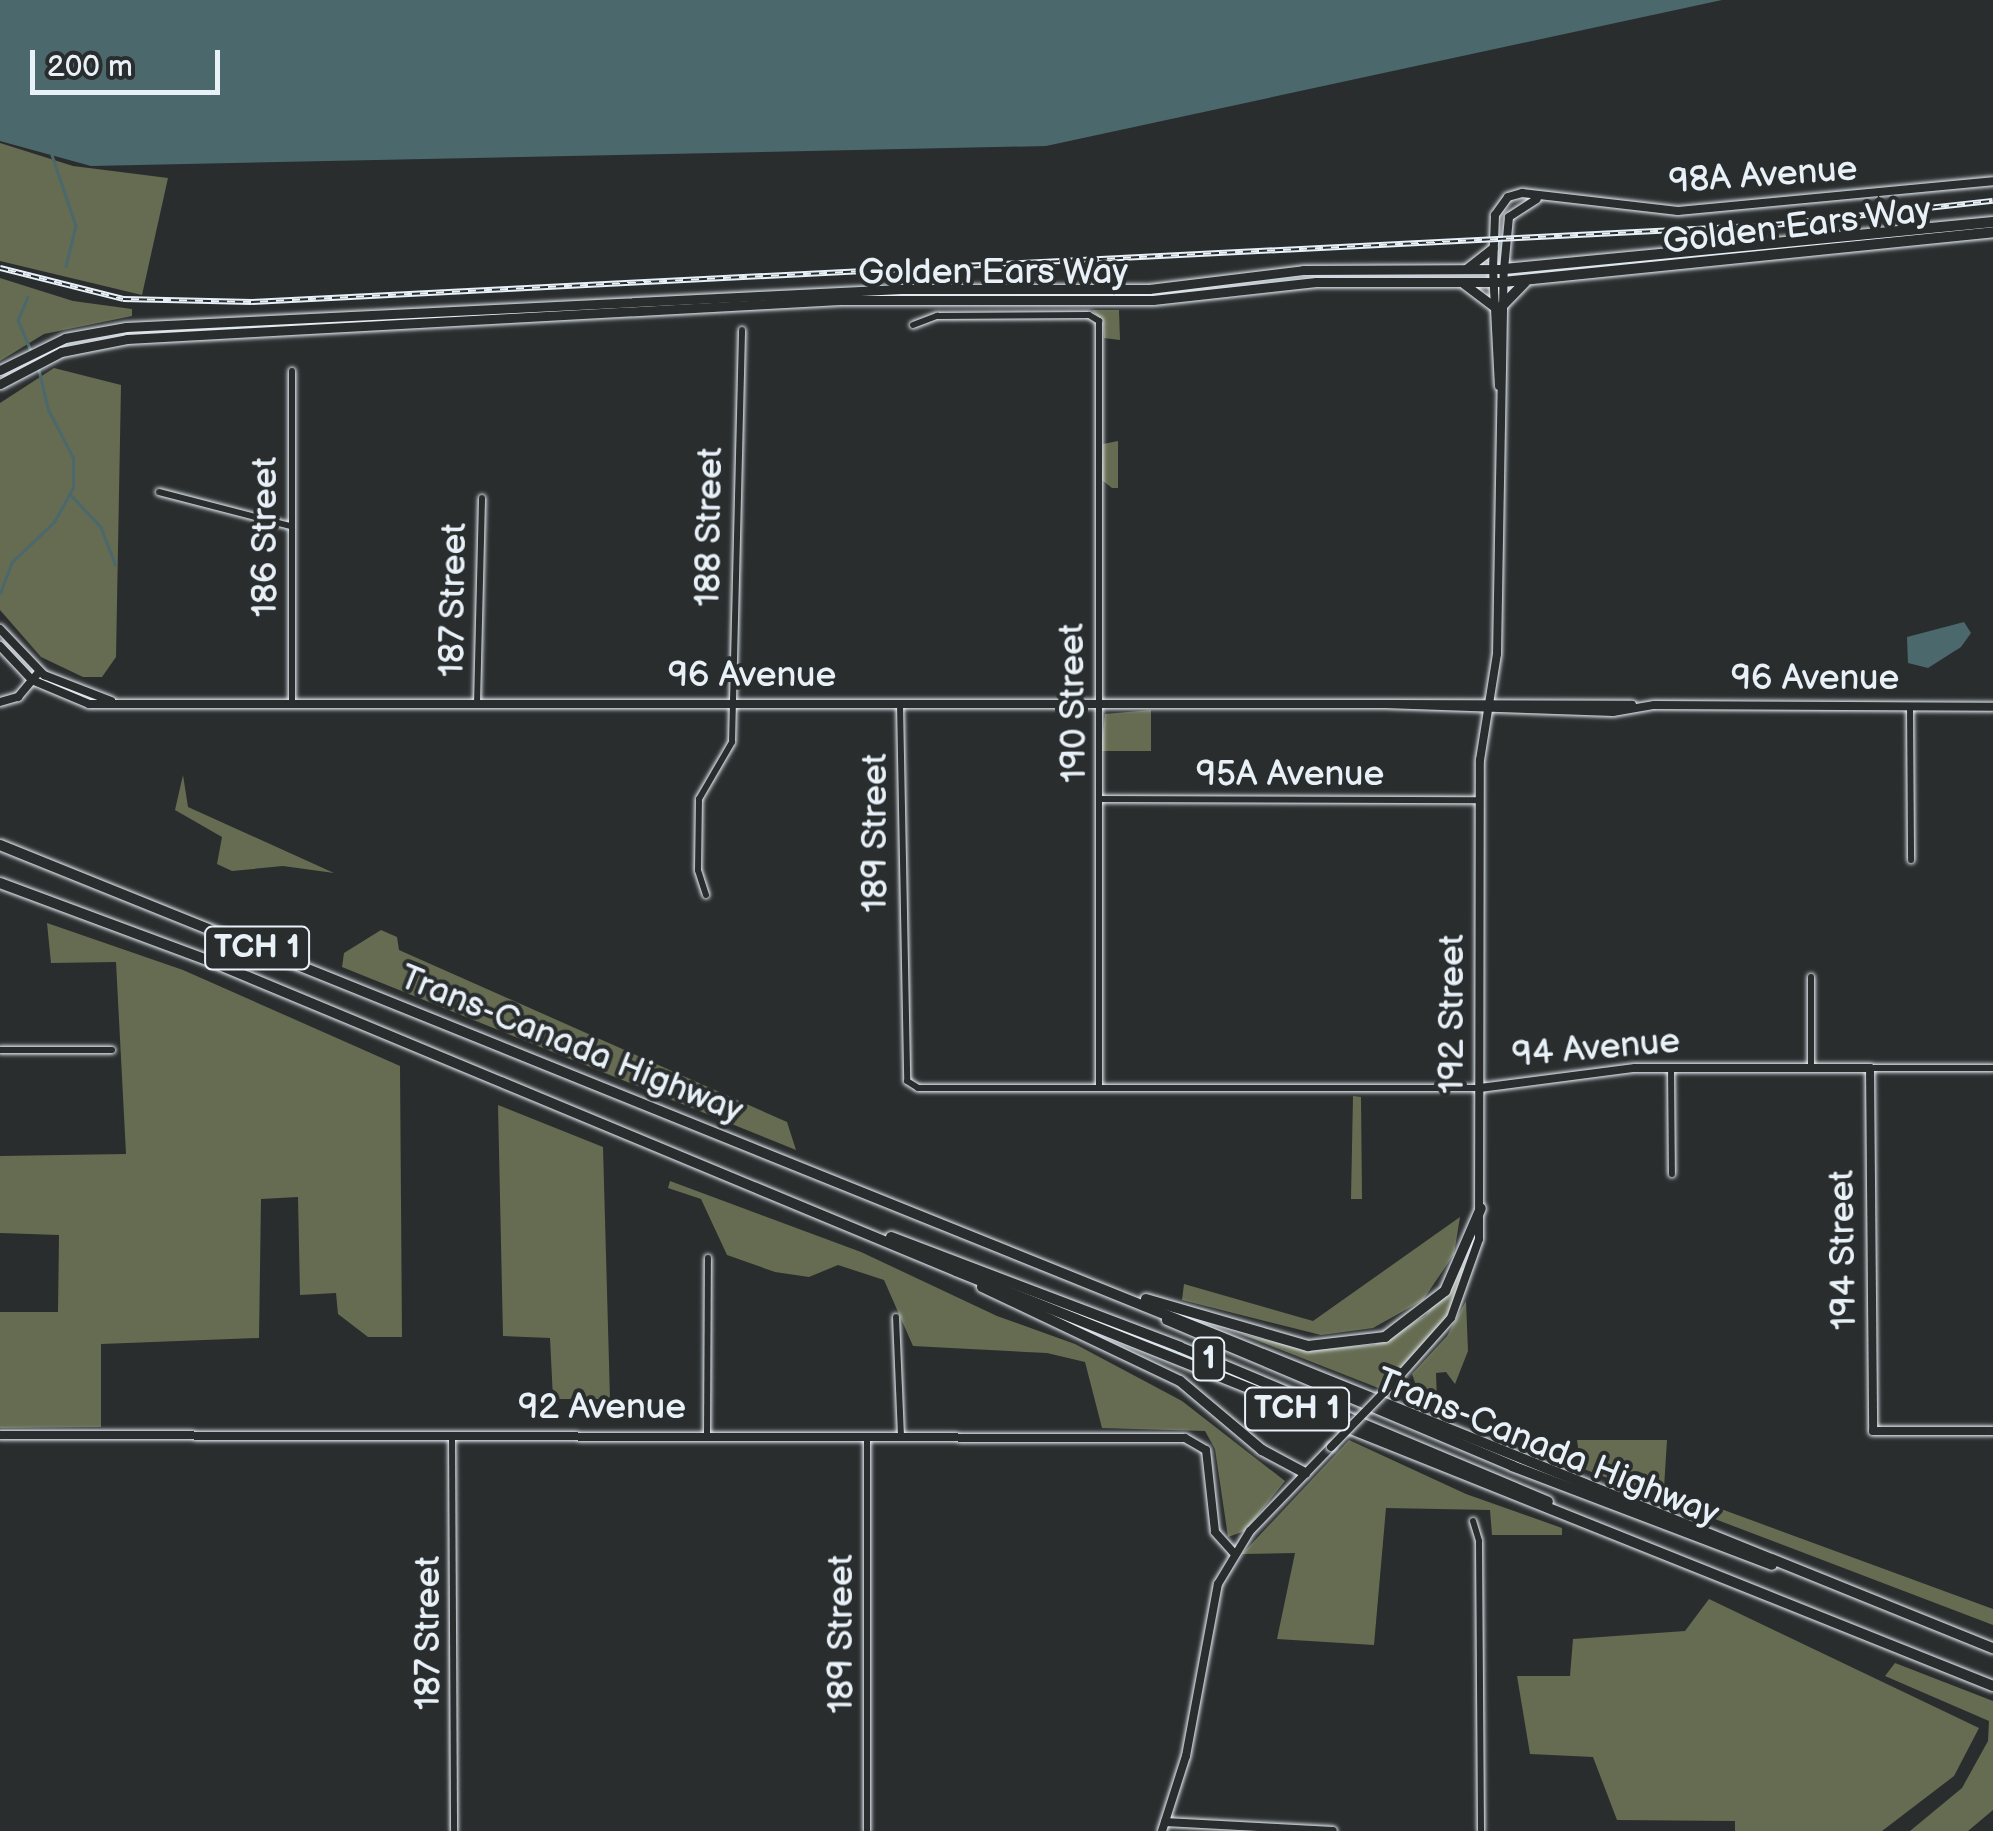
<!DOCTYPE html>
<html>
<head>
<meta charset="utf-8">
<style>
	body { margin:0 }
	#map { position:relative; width:1993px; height:1831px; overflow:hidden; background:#2a2d2e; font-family:"Balsamiq Sans",sans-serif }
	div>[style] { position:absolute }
	.green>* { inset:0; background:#666c52 }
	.water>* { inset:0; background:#4b696c }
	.stream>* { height:2.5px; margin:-1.25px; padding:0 1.25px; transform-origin:1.25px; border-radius:1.25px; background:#4b696c }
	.roads { filter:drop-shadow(0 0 2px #e8f1f8) drop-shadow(0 0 2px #e8f1f8) }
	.minor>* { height:6px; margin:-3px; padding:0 3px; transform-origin:3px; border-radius:3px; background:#2a2d2e }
	.tertiary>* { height:8px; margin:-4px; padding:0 4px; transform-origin:4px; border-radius:4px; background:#2a2d2e }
	.secondary>* { height:8px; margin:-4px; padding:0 4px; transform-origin:4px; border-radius:4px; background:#2a2d2e }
	.primary>* { height:9px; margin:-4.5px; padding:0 4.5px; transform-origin:4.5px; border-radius:4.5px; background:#2a2d2e }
	.motorway>* { height:10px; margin:-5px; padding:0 5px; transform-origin:5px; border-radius:5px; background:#2a2d2e }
	.rail>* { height:6px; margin-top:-3px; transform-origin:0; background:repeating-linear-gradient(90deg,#2a2d2e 0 8px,#e8f1f8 0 16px); box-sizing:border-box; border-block:2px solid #e8f1f8 }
	.bridges { filter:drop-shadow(0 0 2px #e8f1f8) drop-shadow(0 0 2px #e8f1f8) }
	.secondary-bridge>* { height:8px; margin:-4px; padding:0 4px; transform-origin:4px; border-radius:4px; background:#2a2d2e }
	span { translate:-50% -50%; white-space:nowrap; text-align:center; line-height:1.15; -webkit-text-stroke:8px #2a2d2e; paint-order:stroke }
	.shield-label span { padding:2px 8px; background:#2a2d2e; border:2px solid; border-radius:8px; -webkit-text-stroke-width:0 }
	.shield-label { font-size:32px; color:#e8f1f8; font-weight:700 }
	.street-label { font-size:35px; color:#e8f1f8 }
	.scale { position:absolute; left:30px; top:50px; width:190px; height:45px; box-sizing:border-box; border:5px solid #e8f1f8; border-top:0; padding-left:12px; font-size:30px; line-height:35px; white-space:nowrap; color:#e8f1f8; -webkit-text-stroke:8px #2a2d2e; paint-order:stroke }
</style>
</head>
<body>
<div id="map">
	<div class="green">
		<div style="clip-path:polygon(0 143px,73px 166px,168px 178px,142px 295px,0 261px)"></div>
		<div style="clip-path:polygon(1300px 274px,1144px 296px,868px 296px,1132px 293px)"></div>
		<div style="clip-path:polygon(0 278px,73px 301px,132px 309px,132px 316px,44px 334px,0 361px)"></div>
		<div style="clip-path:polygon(1092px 310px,1119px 310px,1120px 340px,1104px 338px,1103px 321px)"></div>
		<div style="clip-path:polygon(458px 316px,384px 322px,106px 335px,129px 331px)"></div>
		<div style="clip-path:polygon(54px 368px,121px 385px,116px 657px,102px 677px,83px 677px,41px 657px,0 610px,0 403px)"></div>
		<div style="clip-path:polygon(1118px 441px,1118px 488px,1112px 488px,1102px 480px,1103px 444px)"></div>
		<div style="clip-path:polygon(1151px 710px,1151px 751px,1101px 751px,1105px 714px)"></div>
		<div style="clip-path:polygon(183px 775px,188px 807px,334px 873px,283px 866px,232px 871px,217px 864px,222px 837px,175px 810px)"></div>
		<div style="clip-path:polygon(47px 923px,183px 970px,400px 1066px,402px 1337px,368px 1337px,338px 1314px,336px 1293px,300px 1295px,298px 1197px,261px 1199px,259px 1338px,101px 1344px,101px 1427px,0 1428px,0 1312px,58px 1312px,59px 1235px,0 1233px,0 1156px,126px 1154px,116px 962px,51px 963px)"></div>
		<div style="clip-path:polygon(381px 930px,397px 937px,399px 950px,787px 1122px,796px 1150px,342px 967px,344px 953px)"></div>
		<div style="clip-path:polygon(1353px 1096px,1361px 1097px,1362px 1199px,1351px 1199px)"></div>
		<div style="clip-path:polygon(498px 1105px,603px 1147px,610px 1399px,553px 1399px,550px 1338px,503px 1336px)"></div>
		<div style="clip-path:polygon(670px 1181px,861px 1252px,997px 1316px,1075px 1344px,1182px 1401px,1285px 1481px,1245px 1531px,1228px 1537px,1215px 1449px,1205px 1431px,1102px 1428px,1085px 1362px,1047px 1353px,913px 1346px,884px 1280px,838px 1265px,809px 1277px,775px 1272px,727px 1255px,701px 1199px,668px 1188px)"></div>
		<div style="clip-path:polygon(1460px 1217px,1454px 1254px,1423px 1300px,1373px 1328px,1321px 1335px,1182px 1300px,1184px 1284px,1313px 1321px)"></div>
		<div style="clip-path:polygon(1462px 1267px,1467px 1268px,1444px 1322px,1381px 1389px,1241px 1334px,1308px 1350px,1374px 1345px,1425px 1316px)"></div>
		<div style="clip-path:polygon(1466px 1301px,1468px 1351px,1455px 1384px,1446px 1372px,1436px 1373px,1437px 1403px,1418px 1391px,1412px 1374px,1447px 1336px)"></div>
		<div style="clip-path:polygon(1349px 1440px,1466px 1494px,1562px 1528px,1562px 1535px,1492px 1535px,1490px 1510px,1386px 1508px,1374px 1645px,1277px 1639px,1295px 1553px,1242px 1554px)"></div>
		<div style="clip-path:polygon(1577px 1440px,1667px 1440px,1664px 1488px,1993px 1609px,1993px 1625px,1581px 1468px)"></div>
		<div style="clip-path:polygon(1709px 1599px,1979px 1728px,1954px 1776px,1882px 1831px,1735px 1831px,1735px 1821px,1617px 1820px,1593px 1757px,1530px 1754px,1517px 1676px,1570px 1676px,1573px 1639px,1685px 1631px)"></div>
		<div style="clip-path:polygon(1895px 1663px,1993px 1701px,1993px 1810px,1968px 1831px,1910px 1831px,1962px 1788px,1988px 1741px,1989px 1721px,1885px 1676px)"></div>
	</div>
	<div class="water">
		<div style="clip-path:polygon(0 0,1722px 0,1046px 146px,91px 166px,0 141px)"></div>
		<div style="clip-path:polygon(1964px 622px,1971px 633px,1961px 647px,1928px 668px,1908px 663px,1907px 637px)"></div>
	</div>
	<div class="stream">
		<div style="left:52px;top:155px;width:75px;rotate:71.3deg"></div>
		<div style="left:76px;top:226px;width:41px;rotate:104deg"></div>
		<div style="left:28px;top:297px;width:25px;rotate:113deg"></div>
		<div style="left:18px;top:320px;width:34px;rotate:67deg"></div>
		<div style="left:71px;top:495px;width:44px;rotate:46.8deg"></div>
		<div style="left:101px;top:527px;width:40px;rotate:69deg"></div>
		<div style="left:0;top:593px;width:33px;rotate:-69deg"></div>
		<div style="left:12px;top:562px;width:58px;rotate:-43.6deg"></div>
		<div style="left:54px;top:522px;width:39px;rotate:-61deg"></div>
		<div style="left:73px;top:488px;width:30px;rotate:-90deg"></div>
		<div style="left:73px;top:458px;width:54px;rotate:-117.5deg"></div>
		<div style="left:48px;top:410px;width:43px;rotate:-103.4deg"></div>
	</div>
	<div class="roads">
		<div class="minor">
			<div style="left:913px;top:325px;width:26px;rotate:-21deg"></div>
			<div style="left:937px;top:316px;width:152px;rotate:-0.4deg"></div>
			<div style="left:1089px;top:315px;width:12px;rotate:31deg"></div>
			<div style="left:1099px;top:321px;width:766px;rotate:90deg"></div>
			<div style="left:159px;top:492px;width:135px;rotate:14.5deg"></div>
			<div style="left:292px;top:703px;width:332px;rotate:-90deg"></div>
			<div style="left:477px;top:704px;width:206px;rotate:-88.6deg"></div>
			<div style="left:900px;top:704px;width:377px;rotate:88.9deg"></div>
			<div style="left:907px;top:1081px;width:13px;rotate:32deg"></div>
			<div style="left:918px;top:1088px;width:562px"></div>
			<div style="left:1910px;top:707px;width:153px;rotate:89.6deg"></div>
			<div style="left:1100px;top:799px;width:380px;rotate:0.2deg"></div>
			<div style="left:706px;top:895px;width:26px;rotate:-108deg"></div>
			<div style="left:698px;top:870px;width:71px;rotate:-89.2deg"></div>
			<div style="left:699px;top:799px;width:66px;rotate:-59.9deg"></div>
			<div style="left:732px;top:742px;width:412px;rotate:-88.6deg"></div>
			<div style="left:1811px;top:977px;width:91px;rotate:90deg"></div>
			<div style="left:0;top:1050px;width:112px"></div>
			<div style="left:1671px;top:1068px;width:106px;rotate:89.5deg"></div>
			<div style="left:1870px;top:1068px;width:123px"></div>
			<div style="left:896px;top:1317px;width:120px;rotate:87.6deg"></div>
			<div style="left:452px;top:1435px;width:396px;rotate:89.7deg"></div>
			<div style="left:707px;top:1436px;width:178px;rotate:-89.7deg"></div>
			<div style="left:1473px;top:1521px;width:21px;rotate:73deg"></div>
			<div style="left:1479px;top:1541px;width:290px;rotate:89.6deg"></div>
			<div style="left:867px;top:1831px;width:394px;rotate:-90deg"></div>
		</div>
		<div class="tertiary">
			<div style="left:1493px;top:269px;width:54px;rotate:-87.9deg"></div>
			<div style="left:1495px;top:215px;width:22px;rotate:-54deg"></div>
			<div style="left:1508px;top:197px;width:15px;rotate:-16deg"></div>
			<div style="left:1522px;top:193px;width:157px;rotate:6.6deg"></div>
			<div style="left:1678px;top:211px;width:316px;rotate:-5.4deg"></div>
			<div style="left:1504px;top:269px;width:52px;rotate:-84.5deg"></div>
			<div style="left:1509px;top:217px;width:33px;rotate:-33deg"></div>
			<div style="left:0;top:702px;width:19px;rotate:-16deg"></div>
			<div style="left:18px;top:697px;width:33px;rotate:-50deg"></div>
			<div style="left:1480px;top:1088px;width:156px;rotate:-7.4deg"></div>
			<div style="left:1635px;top:1068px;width:235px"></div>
			<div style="left:1870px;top:1068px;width:363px;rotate:89.5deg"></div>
			<div style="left:1873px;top:1431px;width:120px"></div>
			<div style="left:0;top:1435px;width:1185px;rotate:0.15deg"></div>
			<div style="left:1185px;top:1438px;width:24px;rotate:30deg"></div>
			<div style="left:1206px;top:1450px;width:82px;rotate:83.7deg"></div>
			<div style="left:1215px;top:1532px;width:28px;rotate:48deg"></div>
		</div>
		<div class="secondary">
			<div style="left:1493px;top:269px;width:117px;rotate:87.1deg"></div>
			<div style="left:0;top:629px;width:64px;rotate:46.3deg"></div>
			<div style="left:44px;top:675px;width:72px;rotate:21.2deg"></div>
			<div style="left:0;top:646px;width:47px;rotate:46.7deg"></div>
			<div style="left:32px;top:680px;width:62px;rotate:22.8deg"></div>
			<div style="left:89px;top:704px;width:1296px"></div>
			<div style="left:1385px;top:704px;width:228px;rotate:2deg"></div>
			<div style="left:1613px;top:712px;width:42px;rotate:-9.7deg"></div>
			<div style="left:1654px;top:705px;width:339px;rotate:0.3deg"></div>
			<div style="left:1387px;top:704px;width:245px;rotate:0.2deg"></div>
			<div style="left:1395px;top:1381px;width:84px;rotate:-48.4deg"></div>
			<div style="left:1451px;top:1318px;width:84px;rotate:-70.5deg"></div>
			<div style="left:1479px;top:1239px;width:479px;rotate:-89.9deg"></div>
			<div style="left:1480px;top:760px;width:107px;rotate:-80.9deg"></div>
			<div style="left:1497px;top:654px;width:385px;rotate:-89deg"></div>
			<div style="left:1165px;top:1822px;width:168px;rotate:3.1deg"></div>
			<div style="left:1162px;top:1831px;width:79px;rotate:-72.3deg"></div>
			<div style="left:1186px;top:1756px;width:175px;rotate:-79.5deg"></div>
			<div style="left:1218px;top:1584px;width:62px;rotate:-58.9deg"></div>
			<div style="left:1250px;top:1531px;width:117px;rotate:-46deg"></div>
		</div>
		<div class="primary">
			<div style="left:1466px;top:269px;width:34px;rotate:-38deg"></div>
			<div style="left:1464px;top:284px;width:36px;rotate:37deg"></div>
			<div style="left:0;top:370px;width:72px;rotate:-26.2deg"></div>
			<div style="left:65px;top:338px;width:62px;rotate:-10.2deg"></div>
			<div style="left:126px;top:327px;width:776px;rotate:-2.81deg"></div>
			<div style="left:901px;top:289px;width:248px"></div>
			<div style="left:1149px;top:289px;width:155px;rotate:-7deg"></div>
			<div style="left:1303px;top:270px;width:201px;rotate:-0.3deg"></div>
			<div style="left:0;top:384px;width:69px;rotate:-27.7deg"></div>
			<div style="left:61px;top:352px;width:67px;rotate:-11.1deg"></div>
			<div style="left:127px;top:339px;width:714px;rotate:-3.13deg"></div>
			<div style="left:840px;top:300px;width:313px"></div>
			<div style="left:1153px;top:300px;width:164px;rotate:-6.3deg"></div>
			<div style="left:1316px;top:282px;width:187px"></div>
		</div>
		<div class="motorway">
			<div style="left:1504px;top:269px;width:491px;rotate:-5.5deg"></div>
			<div style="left:1503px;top:282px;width:493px;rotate:-5.8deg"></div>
			<div style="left:1502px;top:306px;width:33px;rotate:-46deg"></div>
			<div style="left:0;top:845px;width:2149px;rotate:21.95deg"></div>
			<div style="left:0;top:883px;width:226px;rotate:20.4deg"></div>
			<div style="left:212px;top:962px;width:806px;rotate:22.55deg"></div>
			<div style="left:956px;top:1271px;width:1117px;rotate:21.81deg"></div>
			<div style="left:891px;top:1237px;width:309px;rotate:20.8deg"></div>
			<div style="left:1180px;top:1347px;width:399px;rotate:22.8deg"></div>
			<div style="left:982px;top:1287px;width:219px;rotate:25.4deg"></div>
			<div style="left:1180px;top:1381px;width:107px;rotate:40.1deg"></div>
			<div style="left:1262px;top:1450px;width:49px;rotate:28.1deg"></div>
			<div style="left:1146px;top:1299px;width:169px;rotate:16.2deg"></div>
			<div style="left:1308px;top:1346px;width:78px;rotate:-6.7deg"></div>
			<div style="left:1385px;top:1337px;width:76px;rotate:-37.5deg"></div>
			<div style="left:1445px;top:1291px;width:90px;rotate:-66.6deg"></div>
			<div style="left:1167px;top:1320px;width:375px;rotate:22.9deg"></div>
			<div style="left:1512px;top:1466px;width:278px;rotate:20.8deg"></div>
		</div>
	</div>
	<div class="rail">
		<div style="left:0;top:268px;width:127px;rotate:14.1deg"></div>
		<div style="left:123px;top:299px;width:129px;rotate:1.3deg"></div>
		<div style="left:252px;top:302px;width:1524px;rotate:-2.9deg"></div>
		<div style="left:1774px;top:225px;width:220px;rotate:-6.3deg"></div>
	</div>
	<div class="bridges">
		<div class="secondary-bridge">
			<div style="left:1331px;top:1447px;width:92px;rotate:-45.9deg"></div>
		</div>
	</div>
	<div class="shield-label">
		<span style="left:257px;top:948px">TCH 1</span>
		<span style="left:1209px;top:1359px">1</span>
		<span style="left:1297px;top:1409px">TCH 1</span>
	</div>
	<div class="street-label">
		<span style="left:1763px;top:176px;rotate:-4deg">98A Avenue</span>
		<span style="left:1797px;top:227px;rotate:-7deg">Golden Ears Way</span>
		<span style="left:993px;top:273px">Golden Ears Way</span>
		<span style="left:710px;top:527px;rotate:-89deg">188 Street</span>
		<span style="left:266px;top:537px;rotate:-90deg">186 Street</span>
		<span style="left:454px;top:600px;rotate:-89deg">187 Street</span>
		<span style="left:752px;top:676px">96 Avenue</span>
		<span style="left:1815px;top:679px">96 Avenue</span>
		<span style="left:1074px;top:703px;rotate:-91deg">190 Street</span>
		<span style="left:1290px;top:775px">95A Avenue</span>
		<span style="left:876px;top:833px;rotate:-90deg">189 Street</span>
		<span style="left:1453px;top:1014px;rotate:-90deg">192 Street</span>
		<span style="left:571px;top:1045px;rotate:22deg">Trans-Canada Highway</span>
		<span style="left:1596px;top:1049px;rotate:-5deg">94 Avenue</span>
		<span style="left:1844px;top:1250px;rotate:-91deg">194 Street</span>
		<span style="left:602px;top:1408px">92 Avenue</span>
		<span style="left:1547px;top:1448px;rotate:22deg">Trans-Canada Highway</span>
		<span style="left:429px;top:1633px;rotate:-90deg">187 Street</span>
		<span style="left:842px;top:1634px;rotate:-90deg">189 Street</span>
	</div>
	<div class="scale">200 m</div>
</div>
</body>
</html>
